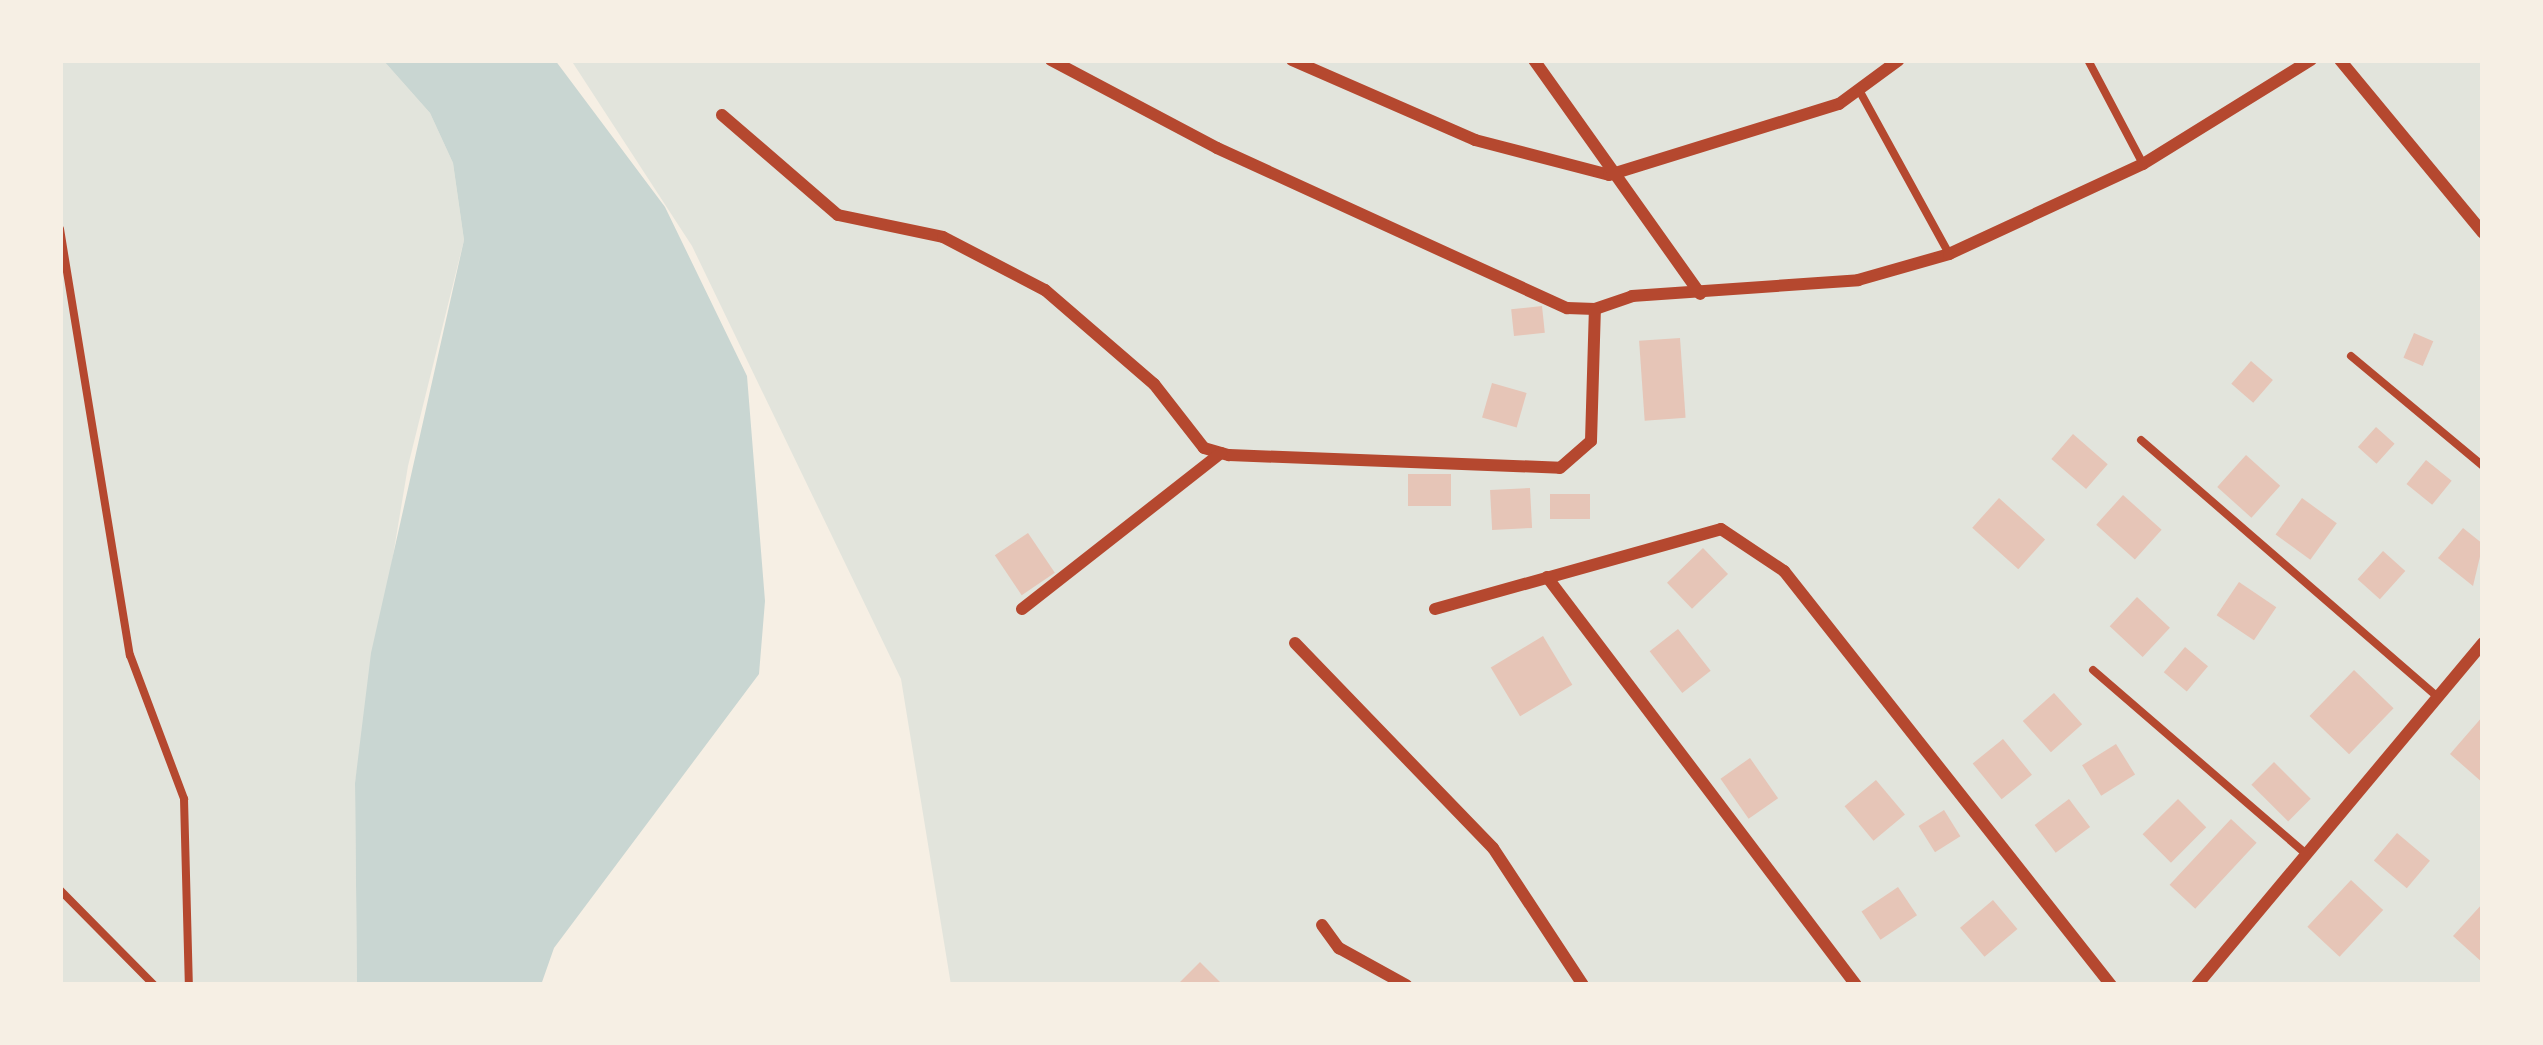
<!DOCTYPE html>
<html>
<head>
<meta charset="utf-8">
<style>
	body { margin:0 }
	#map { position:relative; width:2543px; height:1045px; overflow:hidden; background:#f6efe4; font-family:"Libre Baskerville",serif }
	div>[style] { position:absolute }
	.green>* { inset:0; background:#e2e4dc }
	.water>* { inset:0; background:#c9d6d2 }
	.building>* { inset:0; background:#e6c5b7; transform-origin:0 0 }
	.service>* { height:8px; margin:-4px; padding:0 4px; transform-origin:4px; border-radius:4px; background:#b5482f }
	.minor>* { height:12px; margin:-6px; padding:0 6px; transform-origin:6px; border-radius:6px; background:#b5482f }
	span { translate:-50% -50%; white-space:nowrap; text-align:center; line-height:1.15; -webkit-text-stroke:9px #f6efe4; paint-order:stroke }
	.frame { position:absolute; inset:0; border:63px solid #f6efe4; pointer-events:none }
</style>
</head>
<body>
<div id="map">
	<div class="green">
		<div style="clip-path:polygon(60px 60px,383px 60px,430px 113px,453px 163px,464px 240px,408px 466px,355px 783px,357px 985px,60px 985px)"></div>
		<div style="clip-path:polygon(571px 60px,2483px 60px,2483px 985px,951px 985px,901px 679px,692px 246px)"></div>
	</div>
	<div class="water">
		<div style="clip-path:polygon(383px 60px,555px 60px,665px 207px,747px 376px,765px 601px,759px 674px,554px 948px,541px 985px,357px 985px,355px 783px,371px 653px,464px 240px,453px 163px,430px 113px)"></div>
	</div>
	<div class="building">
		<div style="left:1542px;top:306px;width:27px;height:31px;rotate:84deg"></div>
		<div style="left:2414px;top:333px;width:21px;height:27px;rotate:23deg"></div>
		<div style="left:1680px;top:338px;width:80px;height:41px;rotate:86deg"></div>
		<div style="left:2251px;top:361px;width:29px;height:30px;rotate:41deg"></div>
		<div style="left:1492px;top:383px;width:36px;height:36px;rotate:16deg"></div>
		<div style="left:2376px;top:427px;width:25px;height:27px;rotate:42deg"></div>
		<div style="left:2073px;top:434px;width:46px;height:33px;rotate:41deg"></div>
		<div style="left:2246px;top:455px;width:46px;height:43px;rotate:42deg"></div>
		<div style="left:2426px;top:460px;width:33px;height:31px;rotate:39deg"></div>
		<div style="left:1408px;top:474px;width:43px;height:32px"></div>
		<div style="left:1530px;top:488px;width:40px;height:40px;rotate:87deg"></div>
		<div style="left:1590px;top:494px;width:25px;height:40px;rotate:90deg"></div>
		<div style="left:2123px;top:495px;width:52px;height:40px;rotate:42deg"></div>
		<div style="left:1999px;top:498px;width:62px;height:40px;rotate:42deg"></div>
		<div style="left:2302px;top:498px;width:43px;height:45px;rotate:36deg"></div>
		<div style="clip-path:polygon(2463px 528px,2483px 544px,2473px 586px,2438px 558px)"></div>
		<div style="left:1028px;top:533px;width:48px;height:40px;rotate:56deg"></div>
		<div style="left:1703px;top:548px;width:36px;height:50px;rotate:46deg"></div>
		<div style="left:2383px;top:551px;width:30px;height:38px;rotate:42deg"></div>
		<div style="left:2239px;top:582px;width:45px;height:40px;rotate:34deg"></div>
		<div style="left:2137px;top:597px;width:45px;height:40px;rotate:43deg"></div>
		<div style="left:1678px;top:629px;width:53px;height:36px;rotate:52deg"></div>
		<div style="left:1543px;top:636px;width:57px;height:61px;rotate:59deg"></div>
		<div style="left:2185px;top:647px;width:30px;height:33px;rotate:40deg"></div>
		<div style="left:2354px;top:670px;width:55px;height:64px;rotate:44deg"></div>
		<div style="left:2054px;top:693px;width:42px;height:42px;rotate:48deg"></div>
		<div style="clip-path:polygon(2483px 716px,2483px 783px,2450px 754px)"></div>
		<div style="left:2003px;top:739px;width:46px;height:39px;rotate:51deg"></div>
		<div style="left:2116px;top:744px;width:36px;height:40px;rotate:58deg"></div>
		<div style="left:1750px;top:758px;width:49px;height:36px;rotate:55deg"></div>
		<div style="left:2274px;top:762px;width:52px;height:32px;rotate:45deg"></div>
		<div style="left:1876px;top:780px;width:45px;height:41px;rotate:50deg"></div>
		<div style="left:2069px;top:799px;width:35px;height:43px;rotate:53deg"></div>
		<div style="left:2178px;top:799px;width:40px;height:50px;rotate:45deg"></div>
		<div style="left:1944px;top:810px;width:31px;height:30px;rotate:58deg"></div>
		<div style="left:2231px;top:819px;width:35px;height:90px;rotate:43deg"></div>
		<div style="left:2397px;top:833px;width:43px;height:36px;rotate:40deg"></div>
		<div style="left:2351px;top:880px;width:44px;height:64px;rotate:43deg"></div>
		<div style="left:1898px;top:887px;width:34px;height:44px;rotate:56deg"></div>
		<div style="left:1993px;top:900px;width:38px;height:43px;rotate:50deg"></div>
		<div style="clip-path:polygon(2483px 903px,2483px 963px,2453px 936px)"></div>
		<div style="clip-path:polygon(1200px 962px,1223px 985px,1177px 985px)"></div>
	</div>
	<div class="service">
		<div style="left:2088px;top:60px;width:118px;rotate:62.1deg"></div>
		<div style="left:1859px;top:90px;width:187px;rotate:61.2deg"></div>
		<div style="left:60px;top:229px;width:432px;rotate:80.7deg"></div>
		<div style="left:130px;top:655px;width:154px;rotate:69.4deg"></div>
		<div style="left:184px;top:799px;width:186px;rotate:88.5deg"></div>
		<div style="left:2351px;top:356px;width:172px;rotate:39.8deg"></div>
		<div style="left:2141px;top:440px;width:391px;rotate:40.9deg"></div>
		<div style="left:2093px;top:670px;width:281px;rotate:40.8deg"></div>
		<div style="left:60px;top:890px;width:134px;rotate:45.3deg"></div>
	</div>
	<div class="minor">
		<div style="left:1051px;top:60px;width:188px;rotate:27.9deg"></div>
		<div style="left:1217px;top:148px;width:385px;rotate:24.6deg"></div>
		<div style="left:1567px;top:308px;width:28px;rotate:2deg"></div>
		<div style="left:1595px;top:309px;width:39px;rotate:-19deg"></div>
		<div style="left:1632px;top:296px;width:227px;rotate:-4deg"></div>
		<div style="left:1858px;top:280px;width:95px;rotate:-15.9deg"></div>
		<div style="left:1949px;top:254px;width:214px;rotate:-24.9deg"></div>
		<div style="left:2143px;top:164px;width:198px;rotate:-31.8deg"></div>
		<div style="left:1292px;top:60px;width:200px;rotate:23.6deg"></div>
		<div style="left:1475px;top:140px;width:138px;rotate:14.6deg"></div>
		<div style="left:1609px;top:175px;width:241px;rotate:-17.2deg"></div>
		<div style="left:1839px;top:104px;width:74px;rotate:-36.3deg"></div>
		<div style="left:1534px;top:60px;width:287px;rotate:54.6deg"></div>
		<div style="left:2340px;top:60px;width:224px;rotate:50.4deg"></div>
		<div style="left:722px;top:115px;width:153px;rotate:40.8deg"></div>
		<div style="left:838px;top:215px;width:107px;rotate:11.8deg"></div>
		<div style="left:943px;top:237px;width:115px;rotate:27.5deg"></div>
		<div style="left:1045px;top:290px;width:144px;rotate:40.8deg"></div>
		<div style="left:1154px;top:384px;width:81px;rotate:52deg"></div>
		<div style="left:1204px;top:448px;width:26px;rotate:16deg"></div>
		<div style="left:1229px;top:455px;width:331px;rotate:2.2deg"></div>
		<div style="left:1560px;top:468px;width:41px;rotate:-41.1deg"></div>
		<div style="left:1591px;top:441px;width:132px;rotate:-88.3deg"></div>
		<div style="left:1547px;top:577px;width:512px;rotate:52.86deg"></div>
		<div style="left:1022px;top:609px;width:253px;rotate:-38.1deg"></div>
		<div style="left:1435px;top:609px;width:297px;rotate:-15.6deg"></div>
		<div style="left:1721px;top:529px;width:76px;rotate:33.7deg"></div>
		<div style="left:1784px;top:571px;width:528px;rotate:51.7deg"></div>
		<div style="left:1295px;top:643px;width:285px;rotate:46deg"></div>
		<div style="left:1493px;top:848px;width:164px;rotate:56.7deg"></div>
		<div style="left:1322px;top:925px;width:29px;rotate:54deg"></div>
		<div style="left:1339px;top:948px;width:77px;rotate:28.9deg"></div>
		<div style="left:2197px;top:985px;width:446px;rotate:-50.1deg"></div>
	</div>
	<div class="frame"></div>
</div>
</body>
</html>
